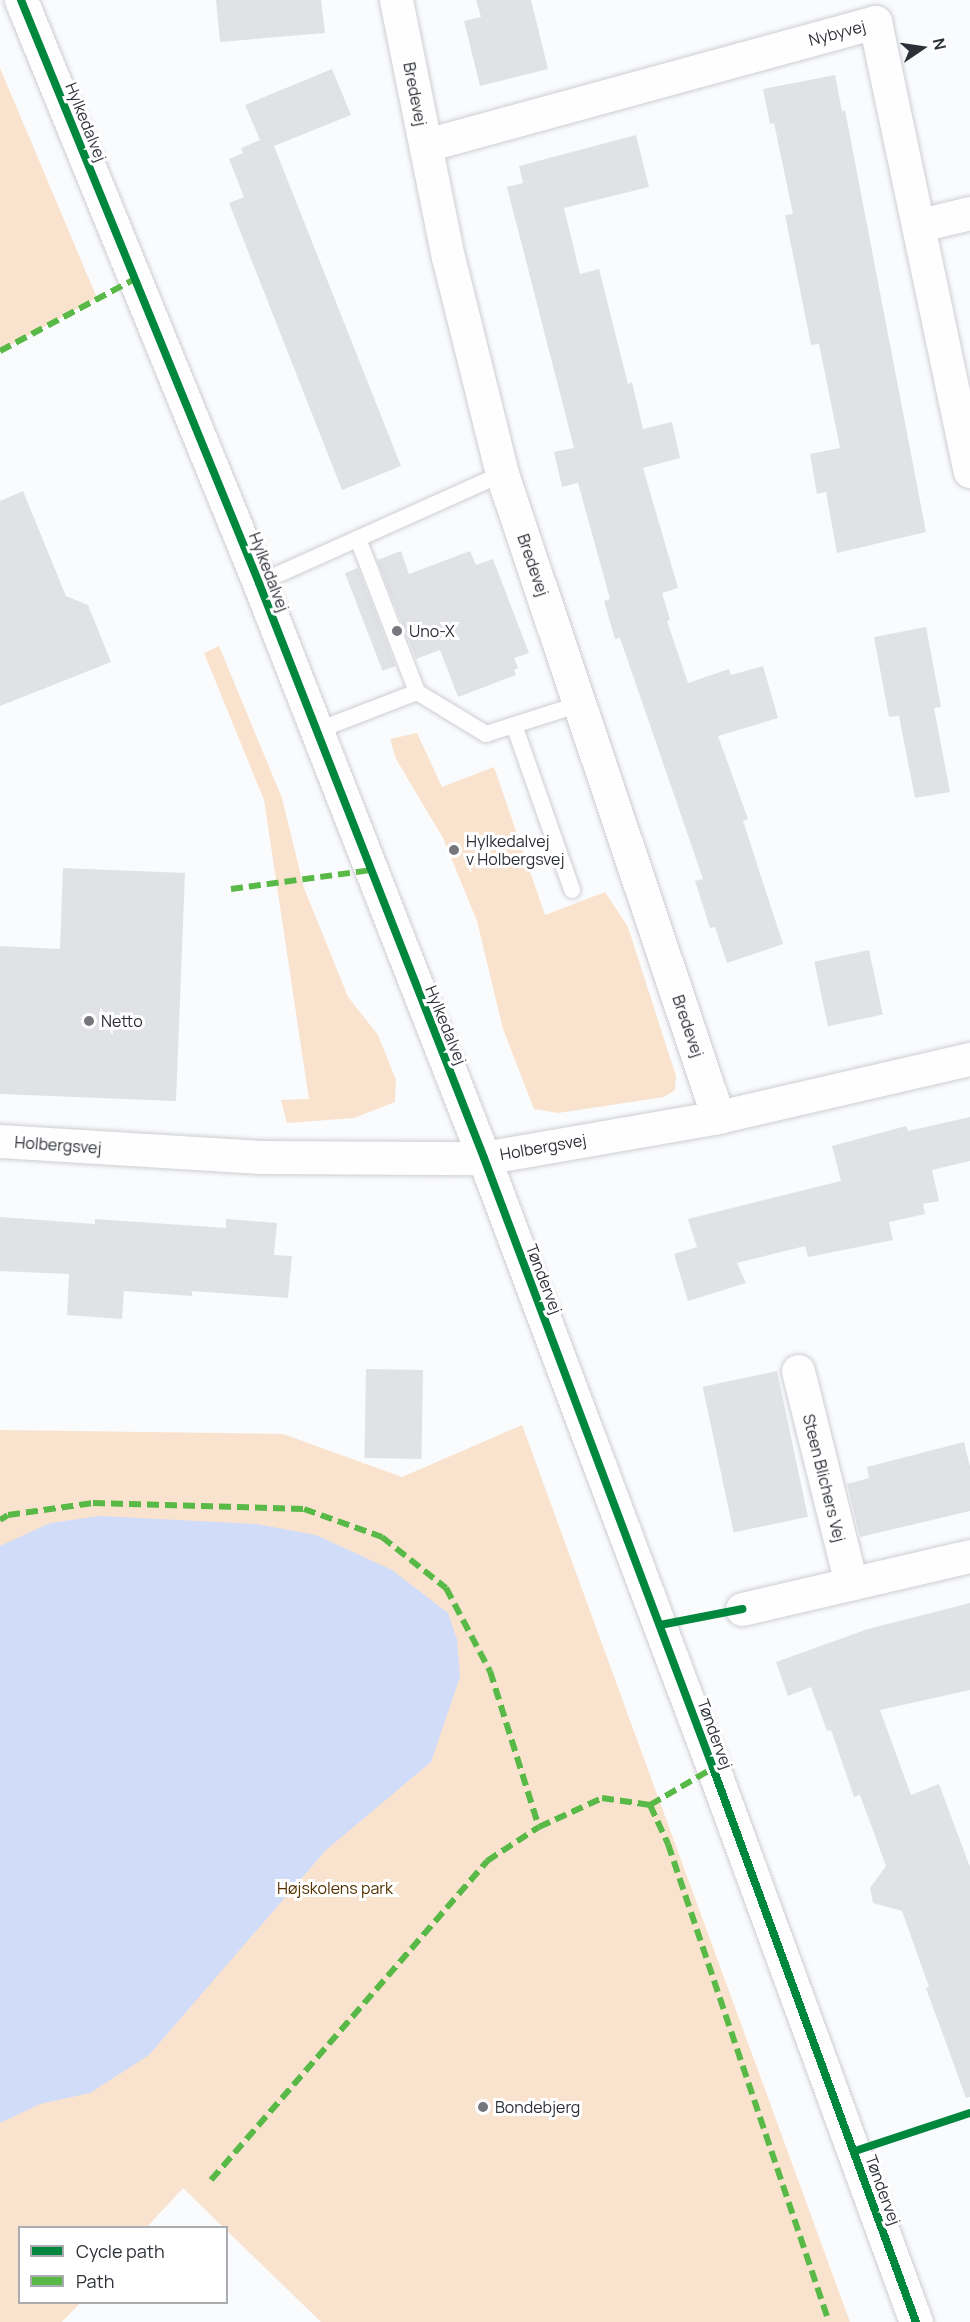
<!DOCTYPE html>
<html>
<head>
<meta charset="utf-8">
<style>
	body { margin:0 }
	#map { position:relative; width:970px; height:2322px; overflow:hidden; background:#fafbfd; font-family:Manrope,sans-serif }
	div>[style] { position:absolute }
	.green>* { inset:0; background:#f9e3ce }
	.water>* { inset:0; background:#d1dcf9 }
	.building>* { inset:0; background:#e0e2e6; transform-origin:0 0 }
	.roads { filter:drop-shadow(0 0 2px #cdced3) drop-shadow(0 0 2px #cdced3) }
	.lane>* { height:16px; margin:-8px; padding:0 8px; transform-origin:8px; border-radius:8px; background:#fefeff }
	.street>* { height:33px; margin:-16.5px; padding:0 16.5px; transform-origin:16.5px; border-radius:16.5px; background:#fefeff }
	.secondary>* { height:33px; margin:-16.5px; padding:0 16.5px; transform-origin:16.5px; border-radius:16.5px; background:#fefeff }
	.quiet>* { height:6px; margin-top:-3px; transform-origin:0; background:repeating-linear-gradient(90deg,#58b947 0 12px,transparent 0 18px) }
	.cycleway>* { height:8px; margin:-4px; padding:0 4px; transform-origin:4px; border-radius:4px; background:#00873e }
	.dots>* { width:16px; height:16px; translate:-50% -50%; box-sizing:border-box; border:3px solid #fff; border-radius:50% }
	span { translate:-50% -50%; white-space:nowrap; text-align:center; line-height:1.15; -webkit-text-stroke:6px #fff; paint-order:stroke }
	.street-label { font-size:16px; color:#2d3037 }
	.poi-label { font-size:16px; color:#2d3037 }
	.left { translate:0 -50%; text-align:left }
	.park-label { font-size:16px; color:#553100 }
	.legend { position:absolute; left:18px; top:2226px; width:210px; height:78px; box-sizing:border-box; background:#fff; border:2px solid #abacaf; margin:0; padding:8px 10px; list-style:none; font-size:18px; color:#2d3037 }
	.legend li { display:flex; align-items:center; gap:12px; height:30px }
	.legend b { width:30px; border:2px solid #abacaf }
	.north { position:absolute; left:892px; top:18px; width:60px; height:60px; -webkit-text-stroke:4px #fff; paint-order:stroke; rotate:77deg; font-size:16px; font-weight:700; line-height:24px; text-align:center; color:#2d3037 }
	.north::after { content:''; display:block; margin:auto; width:21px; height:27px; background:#2d3037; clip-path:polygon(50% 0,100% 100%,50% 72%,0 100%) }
</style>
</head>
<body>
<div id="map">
	<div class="green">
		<div style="clip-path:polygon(0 68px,97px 298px,0 351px)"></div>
		<div style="clip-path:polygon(219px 646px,282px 798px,304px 888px,348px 997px,378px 1035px,396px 1080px,395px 1102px,354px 1118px,287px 1123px,281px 1100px,309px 1099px,264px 800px,204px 653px)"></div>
		<div style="clip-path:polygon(417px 733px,442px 787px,494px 767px,545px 915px,605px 892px,628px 927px,676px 1076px,675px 1090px,664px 1097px,558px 1113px,534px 1109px,503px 1029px,477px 921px,443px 838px,396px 759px,390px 739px)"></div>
		<div style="clip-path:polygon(522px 1425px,850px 2322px,321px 2322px,183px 2188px,147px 2227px,20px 2228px,20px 2302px,80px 2303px,62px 2322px,0 2322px,0 1430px,283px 1434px,402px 1477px)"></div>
	</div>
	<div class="water">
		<div style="clip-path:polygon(100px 1516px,256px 1524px,316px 1535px,392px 1570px,448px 1613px,457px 1639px,460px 1677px,431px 1762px,326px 1850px,149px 2055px,90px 2093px,40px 2104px,0 2123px,0 1546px,50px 1523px)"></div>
	</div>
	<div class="building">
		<div style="clip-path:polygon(216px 0,321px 0,325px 33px,220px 42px)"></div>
		<div style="clip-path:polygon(476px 0,531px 0,548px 69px,480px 86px,464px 21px,481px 17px)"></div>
		<div style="clip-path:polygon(332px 69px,351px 115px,274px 146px,401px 466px,342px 490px,229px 203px,244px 197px,229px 159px,243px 153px,241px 148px,260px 140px,245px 105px)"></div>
		<div style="clip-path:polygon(835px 75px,842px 111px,845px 110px,926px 532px,837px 553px,826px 492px,817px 494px,810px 454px,840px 448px,819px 344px,811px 345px,785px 215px,793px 214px,774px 123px,770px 124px,763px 89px)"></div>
		<div style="clip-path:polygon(636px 135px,649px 187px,564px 208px,580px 274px,599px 269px,628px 384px,632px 382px,643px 429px,672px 422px,680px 458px,643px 468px,678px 588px,662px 593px,670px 620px,667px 621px,688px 683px,729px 669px,731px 675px,763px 666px,778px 718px,718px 736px,748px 819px,743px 821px,783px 944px,727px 963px,715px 927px,710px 928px,695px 881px,703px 879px,620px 638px,615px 639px,604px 601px,610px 599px,578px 483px,562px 487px,554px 452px,574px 448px,507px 187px,523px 183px,519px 166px)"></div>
		<div style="clip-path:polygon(23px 491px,66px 596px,88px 605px,111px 662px,0 706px,0 501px)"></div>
		<div style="clip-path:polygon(401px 551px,409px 574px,470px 551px,476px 565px,493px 559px,529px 653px,514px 658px,518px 668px,514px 670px,516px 675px,458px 697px,440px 650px,416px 659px,377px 560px)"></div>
		<div style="left:358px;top:568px;width:105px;height:14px;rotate:69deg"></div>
		<div style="clip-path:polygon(926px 627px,941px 707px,934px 708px,950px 792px,915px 798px,899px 716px,889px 717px,874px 637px)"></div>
		<div style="clip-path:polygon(63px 868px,185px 873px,176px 1101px,0 1094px,0 946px,60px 949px)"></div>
		<div style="left:869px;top:950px;width:66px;height:56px;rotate:78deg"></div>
		<div style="clip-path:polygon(970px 1117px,970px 1161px,932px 1170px,939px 1201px,923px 1204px,925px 1214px,889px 1222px,893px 1240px,808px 1257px,805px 1246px,737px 1263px,746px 1283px,688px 1301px,674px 1254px,697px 1247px,688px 1219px,841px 1181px,832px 1146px,906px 1126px,908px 1131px)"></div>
		<div style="clip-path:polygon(0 1217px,95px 1224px,95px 1219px,226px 1228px,226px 1219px,277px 1223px,274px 1255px,292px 1256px,288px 1298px,192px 1291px,192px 1296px,124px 1291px,122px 1319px,67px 1315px,69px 1274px,0 1271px)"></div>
		<div style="left:366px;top:1369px;width:57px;height:89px;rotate:1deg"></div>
		<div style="left:777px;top:1371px;width:149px;height:76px;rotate:78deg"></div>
		<div style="clip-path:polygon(964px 1442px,970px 1467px,970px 1511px,860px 1537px,847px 1484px,869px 1478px,867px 1467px)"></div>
		<div style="clip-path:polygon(970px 1603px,970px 1690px,880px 1710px,911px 1795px,939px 1784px,970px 1867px,970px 2097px,966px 2098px,926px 1988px,929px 1987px,902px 1911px,873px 1903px,870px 1888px,886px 1866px,860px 1795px,854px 1797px,831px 1730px,827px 1731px,811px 1687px,788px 1696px,776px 1662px,868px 1629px)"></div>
	</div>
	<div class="roads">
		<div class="lane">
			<div style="left:358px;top:539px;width:164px;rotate:68.9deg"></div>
			<div style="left:259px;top:583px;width:266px;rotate:-24.2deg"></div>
			<div style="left:514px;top:725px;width:175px;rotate:70.6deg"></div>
			<div style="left:316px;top:731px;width:108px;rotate:-21.1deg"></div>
			<div style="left:417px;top:692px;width:81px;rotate:31.3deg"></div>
			<div style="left:486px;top:734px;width:99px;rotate:-17.7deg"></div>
		</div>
		<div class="street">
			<div style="left:396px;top:0;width:262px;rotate:78.6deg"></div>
			<div style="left:448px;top:257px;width:224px;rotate:76deg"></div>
			<div style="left:502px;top:474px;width:678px;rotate:71.43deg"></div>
			<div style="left:426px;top:145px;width:466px;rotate:-15.3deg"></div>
			<div style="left:875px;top:22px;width:459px;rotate:78.1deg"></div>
			<div style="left:920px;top:225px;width:51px;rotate:-13.5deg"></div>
			<div style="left:0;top:1141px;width:261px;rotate:3.5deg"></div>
			<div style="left:261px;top:1157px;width:223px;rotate:0.3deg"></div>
			<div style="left:484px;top:1158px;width:238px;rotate:-9.9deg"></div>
			<div style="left:718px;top:1117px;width:259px;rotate:-13deg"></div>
			<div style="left:798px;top:1371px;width:219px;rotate:76deg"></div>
			<div style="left:742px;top:1609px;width:234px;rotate:-13.1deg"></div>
		</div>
		<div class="secondary">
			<div style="left:21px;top:0;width:630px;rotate:67.79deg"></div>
			<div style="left:259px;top:583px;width:617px;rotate:68.63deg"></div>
			<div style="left:484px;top:1158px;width:652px;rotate:69.42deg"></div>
			<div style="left:713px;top:1768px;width:590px;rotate:69.88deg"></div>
		</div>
	</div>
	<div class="quiet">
		<div style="left:0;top:351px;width:153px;rotate:-28.1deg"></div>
		<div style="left:231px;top:889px;width:141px;rotate:-7.7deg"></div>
		<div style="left:0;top:1520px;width:9px;rotate:-32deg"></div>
		<div style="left:8px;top:1515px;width:86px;rotate:-8deg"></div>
		<div style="left:93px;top:1503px;width:211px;rotate:1.6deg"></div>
		<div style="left:304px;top:1509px;width:83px;rotate:19.7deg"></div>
		<div style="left:382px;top:1537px;width:82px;rotate:38.6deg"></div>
		<div style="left:446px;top:1588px;width:94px;rotate:62.1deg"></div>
		<div style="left:490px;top:1671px;width:164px;rotate:72.6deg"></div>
		<div style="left:650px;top:1805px;width:43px;rotate:65.2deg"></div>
		<div style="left:668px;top:1844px;width:504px;rotate:71.39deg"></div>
		<div style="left:211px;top:2180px;width:422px;rotate:-49.1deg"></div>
		<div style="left:487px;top:1861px;width:62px;rotate:-33.2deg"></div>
		<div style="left:539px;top:1827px;width:69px;rotate:-24.7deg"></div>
		<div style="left:602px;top:1798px;width:49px;rotate:8.3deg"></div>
		<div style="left:650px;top:1805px;width:73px;rotate:-30.4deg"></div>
	</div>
	<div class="cycleway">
		<div style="left:21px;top:0;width:630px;rotate:67.79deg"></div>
		<div style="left:259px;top:583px;width:617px;rotate:68.63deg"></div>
		<div style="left:484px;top:1158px;width:652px;rotate:69.42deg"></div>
		<div style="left:713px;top:1768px;width:590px;rotate:69.88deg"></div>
		<div style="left:660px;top:1625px;width:84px;rotate:-11deg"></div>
		<div style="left:855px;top:2151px;width:121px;rotate:-18.3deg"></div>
	</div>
	<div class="dots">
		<div style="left:397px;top:631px;background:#75777c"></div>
		<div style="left:454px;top:850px;background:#75777c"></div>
		<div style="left:89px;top:1021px;background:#75777c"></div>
		<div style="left:483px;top:2107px;background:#75777c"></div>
	</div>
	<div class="street-label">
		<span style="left:837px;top:33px;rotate:-15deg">Nybyvej</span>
		<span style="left:415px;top:94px;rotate:79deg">Bredevej</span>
		<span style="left:86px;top:122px;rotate:68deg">Hylkedalvej</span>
		<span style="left:533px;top:565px;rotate:71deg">Bredevej</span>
		<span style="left:269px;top:572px;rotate:69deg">Hylkedalvej</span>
		<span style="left:446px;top:1025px;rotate:68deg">Hylkedalvej</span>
		<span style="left:688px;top:1026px;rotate:71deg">Bredevej</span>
		<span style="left:58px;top:1145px;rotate:4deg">Holbergsvej</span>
		<span style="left:543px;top:1147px;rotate:-10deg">Holbergsvej</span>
		<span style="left:544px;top:1279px;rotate:69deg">Tøndervej</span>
		<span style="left:824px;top:1478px;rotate:76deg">Steen Blichers Vej</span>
		<span style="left:715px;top:1734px;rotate:70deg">Tøndervej</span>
		<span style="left:883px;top:2190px;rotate:70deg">Tøndervej</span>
	</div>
	<div class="poi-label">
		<span class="left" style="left:409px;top:631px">Uno-X</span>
		<span class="left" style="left:466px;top:850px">Hylkedalvej<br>v Holbergsvej</span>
		<span class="left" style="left:101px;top:1021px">Netto</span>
		<span class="left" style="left:495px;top:2107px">Bondebjerg</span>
	</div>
	<div class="park-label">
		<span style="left:335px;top:1888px">Højskolens park</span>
	</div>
	<ul class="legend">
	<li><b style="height:8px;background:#00873e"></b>Cycle path</li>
	<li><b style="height:8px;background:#58b947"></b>Path</li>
	</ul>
	<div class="north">N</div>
</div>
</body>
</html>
